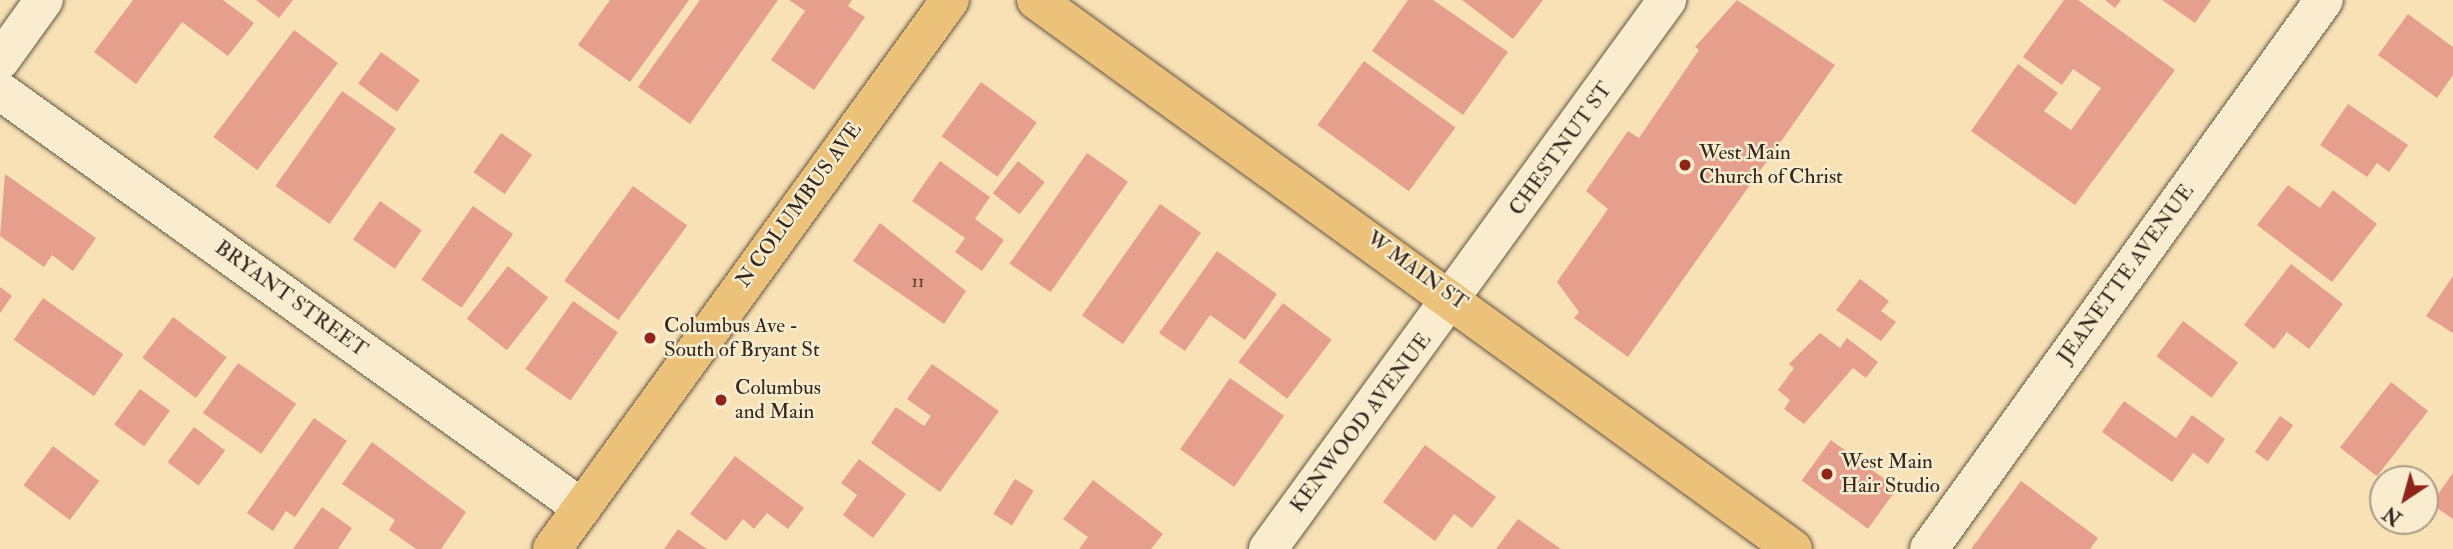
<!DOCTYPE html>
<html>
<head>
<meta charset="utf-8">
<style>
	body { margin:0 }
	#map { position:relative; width:2453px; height:549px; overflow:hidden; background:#f8e2b5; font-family:"IM FELL Double Pica",serif }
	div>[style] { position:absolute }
	.building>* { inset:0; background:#e69f8d; transform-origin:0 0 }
	.roads { filter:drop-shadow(0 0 2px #645543) drop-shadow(0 0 2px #645543) }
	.minor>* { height:38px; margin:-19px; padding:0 19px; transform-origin:19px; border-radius:19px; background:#faeccf }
	.major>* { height:38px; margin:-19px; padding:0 19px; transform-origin:19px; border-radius:19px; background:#ecc17a }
	.dots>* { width:19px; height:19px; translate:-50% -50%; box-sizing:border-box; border:4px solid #faeccf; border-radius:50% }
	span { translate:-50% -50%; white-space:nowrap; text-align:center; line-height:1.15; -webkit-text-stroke:5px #faeccf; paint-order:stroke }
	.number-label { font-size:18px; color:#604439 }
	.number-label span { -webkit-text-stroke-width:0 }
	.street-label { font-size:21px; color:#33261d }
	.poi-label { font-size:21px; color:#33261d }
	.left { translate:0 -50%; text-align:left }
	.north { position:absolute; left:2369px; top:465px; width:70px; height:70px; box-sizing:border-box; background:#faeccf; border:2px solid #aa9d88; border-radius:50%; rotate:216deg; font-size:19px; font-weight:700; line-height:28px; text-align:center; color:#33261d }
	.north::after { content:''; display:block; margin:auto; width:24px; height:32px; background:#8f2418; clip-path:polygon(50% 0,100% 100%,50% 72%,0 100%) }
</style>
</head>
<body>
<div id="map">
	<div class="building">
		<div style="clip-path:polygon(133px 0,223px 0,254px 23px,228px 56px,182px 22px,136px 84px,94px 52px)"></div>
		<div style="clip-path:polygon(256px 0,293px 0,279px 18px)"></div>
		<div style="clip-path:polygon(610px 0,689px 0,630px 82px,578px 45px)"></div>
		<div style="clip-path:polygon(700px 0,778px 0,690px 124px,638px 87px)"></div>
		<div style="clip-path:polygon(789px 0,852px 0,848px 6px,865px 17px,814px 90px,771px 60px,805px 11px)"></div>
		<div style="clip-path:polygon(1408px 0,1433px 0,1508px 52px,1463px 115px,1372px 51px)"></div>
		<div style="clip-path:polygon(1462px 0,1543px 0,1513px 39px)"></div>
		<div style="clip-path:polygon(1737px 0,1835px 65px,1628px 357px,1574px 318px,1579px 312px,1557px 282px,1608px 209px,1586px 191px,1628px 131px,1639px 138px,1699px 50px,1695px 47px)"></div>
		<div style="clip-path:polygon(2064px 0,2078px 0,2175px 70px,2075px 205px,1971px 131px,2018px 64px,2058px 93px,2044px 111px,2071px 130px,2101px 88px,2073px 69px,2062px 85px,2023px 57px)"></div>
		<div style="clip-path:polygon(2105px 0,2121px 0,2115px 8px)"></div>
		<div style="clip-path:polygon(2162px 0,2211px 0,2195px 23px)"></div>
		<div style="clip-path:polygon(2408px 14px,2453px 47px,2453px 75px,2437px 98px,2378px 55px)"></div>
		<div style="left:294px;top:30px;width:55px;height:134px;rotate:37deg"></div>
		<div style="left:381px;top:52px;width:48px;height:39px;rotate:36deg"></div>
		<div style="left:1364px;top:61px;width:113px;height:79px;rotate:36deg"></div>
		<div style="left:981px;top:82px;width:69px;height:67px;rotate:36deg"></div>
		<div style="left:342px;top:91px;width:66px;height:116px;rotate:35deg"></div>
		<div style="clip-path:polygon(2348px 104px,2408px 145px,2389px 172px,2377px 163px,2367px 177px,2320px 145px)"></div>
		<div style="left:501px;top:133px;width:38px;height:48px;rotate:35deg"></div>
		<div style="left:1087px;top:153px;width:50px;height:135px;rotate:35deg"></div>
		<div style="clip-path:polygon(940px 161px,990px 197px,975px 219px,1004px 240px,982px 271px,955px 252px,965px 238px,912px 201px)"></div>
		<div style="left:1018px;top:161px;width:34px;height:41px;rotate:38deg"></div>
		<div style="clip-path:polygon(5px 174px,96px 238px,73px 271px,52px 255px,44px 267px,0 236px)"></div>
		<div style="clip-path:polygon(2288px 185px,2320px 208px,2333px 190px,2377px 224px,2332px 282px,2257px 225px)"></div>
		<div style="left:633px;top:186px;width:67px;height:117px;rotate:36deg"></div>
		<div style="left:380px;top:201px;width:51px;height:47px;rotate:35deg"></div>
		<div style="left:1160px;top:204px;width:50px;height:136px;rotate:35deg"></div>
		<div style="left:473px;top:206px;width:49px;height:90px;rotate:35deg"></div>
		<div style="clip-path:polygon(880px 223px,966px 291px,944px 324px,853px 261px)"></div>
		<div style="clip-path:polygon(1217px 251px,1277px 294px,1245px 340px,1210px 315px,1185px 351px,1159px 333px)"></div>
		<div style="clip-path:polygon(2291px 264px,2343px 304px,2309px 349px,2287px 332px,2274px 349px,2244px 325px)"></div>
		<div style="left:508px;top:266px;width:51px;height:67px;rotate:38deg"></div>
		<div style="clip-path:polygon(2453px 276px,2453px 333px,2426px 316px)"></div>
		<div style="clip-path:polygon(1860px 279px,1889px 301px,1881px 311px,1896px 322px,1881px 341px,1836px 310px)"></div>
		<div style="clip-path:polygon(0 287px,12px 296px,0 313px)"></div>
		<div style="left:43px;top:298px;width:98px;height:51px;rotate:35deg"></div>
		<div style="left:573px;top:301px;width:55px;height:83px;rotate:35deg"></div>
		<div style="left:1283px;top:303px;width:61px;height:74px;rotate:37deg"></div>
		<div style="left:173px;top:317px;width:67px;height:51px;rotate:37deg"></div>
		<div style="left:2183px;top:321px;width:69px;height:44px;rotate:37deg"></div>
		<div style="clip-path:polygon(1820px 333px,1840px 348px,1847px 338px,1878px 362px,1866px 378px,1853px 368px,1804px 424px,1784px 409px,1790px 400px,1778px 390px,1794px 368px,1789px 364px)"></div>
		<div style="left:238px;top:363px;width:71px;height:61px;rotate:35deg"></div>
		<div style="clip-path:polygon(932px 364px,999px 411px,940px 492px,871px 443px,896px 407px,924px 426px,931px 416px,907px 399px)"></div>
		<div style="left:1230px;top:378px;width:66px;height:87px;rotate:35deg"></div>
		<div style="left:2391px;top:382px;width:47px;height:83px;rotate:38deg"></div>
		<div style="left:140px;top:389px;width:37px;height:44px;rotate:36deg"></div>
		<div style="clip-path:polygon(2124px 401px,2176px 438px,2192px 415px,2225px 439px,2208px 464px,2193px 453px,2172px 482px,2102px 432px)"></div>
		<div style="left:2280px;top:416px;width:16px;height:44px;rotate:35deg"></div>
		<div style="clip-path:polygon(314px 418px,347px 441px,295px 517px,286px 511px,273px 531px,247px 513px)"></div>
		<div style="left:194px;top:427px;width:39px;height:44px;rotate:37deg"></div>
		<div style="left:1831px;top:440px;width:82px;height:50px;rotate:36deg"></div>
		<div style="clip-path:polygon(372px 442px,466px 512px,441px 549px,416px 549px,389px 530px,395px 520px,342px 484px)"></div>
		<div style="clip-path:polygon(1425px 445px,1496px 497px,1472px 528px,1454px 514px,1435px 541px,1383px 502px)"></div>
		<div style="left:53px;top:446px;width:58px;height:49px;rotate:37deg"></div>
		<div style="clip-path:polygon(735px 456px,804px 508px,788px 529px,767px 513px,754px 529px,743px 519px,726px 541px,690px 514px)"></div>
		<div style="clip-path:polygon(859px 459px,906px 494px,873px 538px,843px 515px,857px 495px,841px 483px)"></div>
		<div style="clip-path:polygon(2453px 473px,2453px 519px,2431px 504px)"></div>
		<div style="left:1015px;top:479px;width:22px;height:41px;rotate:32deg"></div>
		<div style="clip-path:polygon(1093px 480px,1163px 534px,1151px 549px,1079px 549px,1088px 537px,1063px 519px)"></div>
		<div style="clip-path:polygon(2021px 481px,2098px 538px,2090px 549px,1971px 549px)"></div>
		<div style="clip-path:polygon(322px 507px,352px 528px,338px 549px,293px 549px)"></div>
		<div style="clip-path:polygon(1518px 519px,1561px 549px,1496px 549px)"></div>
		<div style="clip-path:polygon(678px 529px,707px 549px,664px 549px)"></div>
	</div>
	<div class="roads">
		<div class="minor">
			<div style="left:0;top:61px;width:75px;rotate:-54.2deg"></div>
			<div style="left:0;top:91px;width:716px;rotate:35.62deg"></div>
			<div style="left:1268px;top:549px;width:679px;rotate:-53.99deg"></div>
			<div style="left:1929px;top:549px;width:676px;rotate:-54.27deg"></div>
		</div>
		<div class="major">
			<div style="left:1036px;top:0;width:935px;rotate:35.95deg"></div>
			<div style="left:552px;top:549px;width:678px;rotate:-54.06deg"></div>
		</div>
	</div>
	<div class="dots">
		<div style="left:1685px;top:165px;background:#8f2418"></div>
		<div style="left:650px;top:338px;background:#8f2418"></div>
		<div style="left:721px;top:400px;background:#8f2418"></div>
		<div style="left:1827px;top:474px;background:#8f2418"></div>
	</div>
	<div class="number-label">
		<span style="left:918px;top:282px">11</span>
	</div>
	<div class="street-label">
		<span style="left:1561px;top:149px;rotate:-54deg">CHESTNUT ST</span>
		<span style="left:799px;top:205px;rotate:-54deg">N COLUMBUS AVE</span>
		<span style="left:1417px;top:271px;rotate:36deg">W MAIN ST</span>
		<span style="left:2126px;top:274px;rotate:-54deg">JEANETTE AVENUE</span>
		<span style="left:291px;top:299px;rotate:36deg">BRYANT STREET</span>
		<span style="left:1361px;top:423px;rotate:-53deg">KENWOOD AVENUE</span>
	</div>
	<div class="poi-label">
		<span class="left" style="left:1699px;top:165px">West Main<br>Church of Christ</span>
		<span class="left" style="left:664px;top:338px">Columbus Ave -<br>South of Bryant St</span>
		<span class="left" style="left:735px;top:400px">Columbus<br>and Main</span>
		<span class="left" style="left:1841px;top:474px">West Main<br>Hair Studio</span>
	</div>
	<div class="north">N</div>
</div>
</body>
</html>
